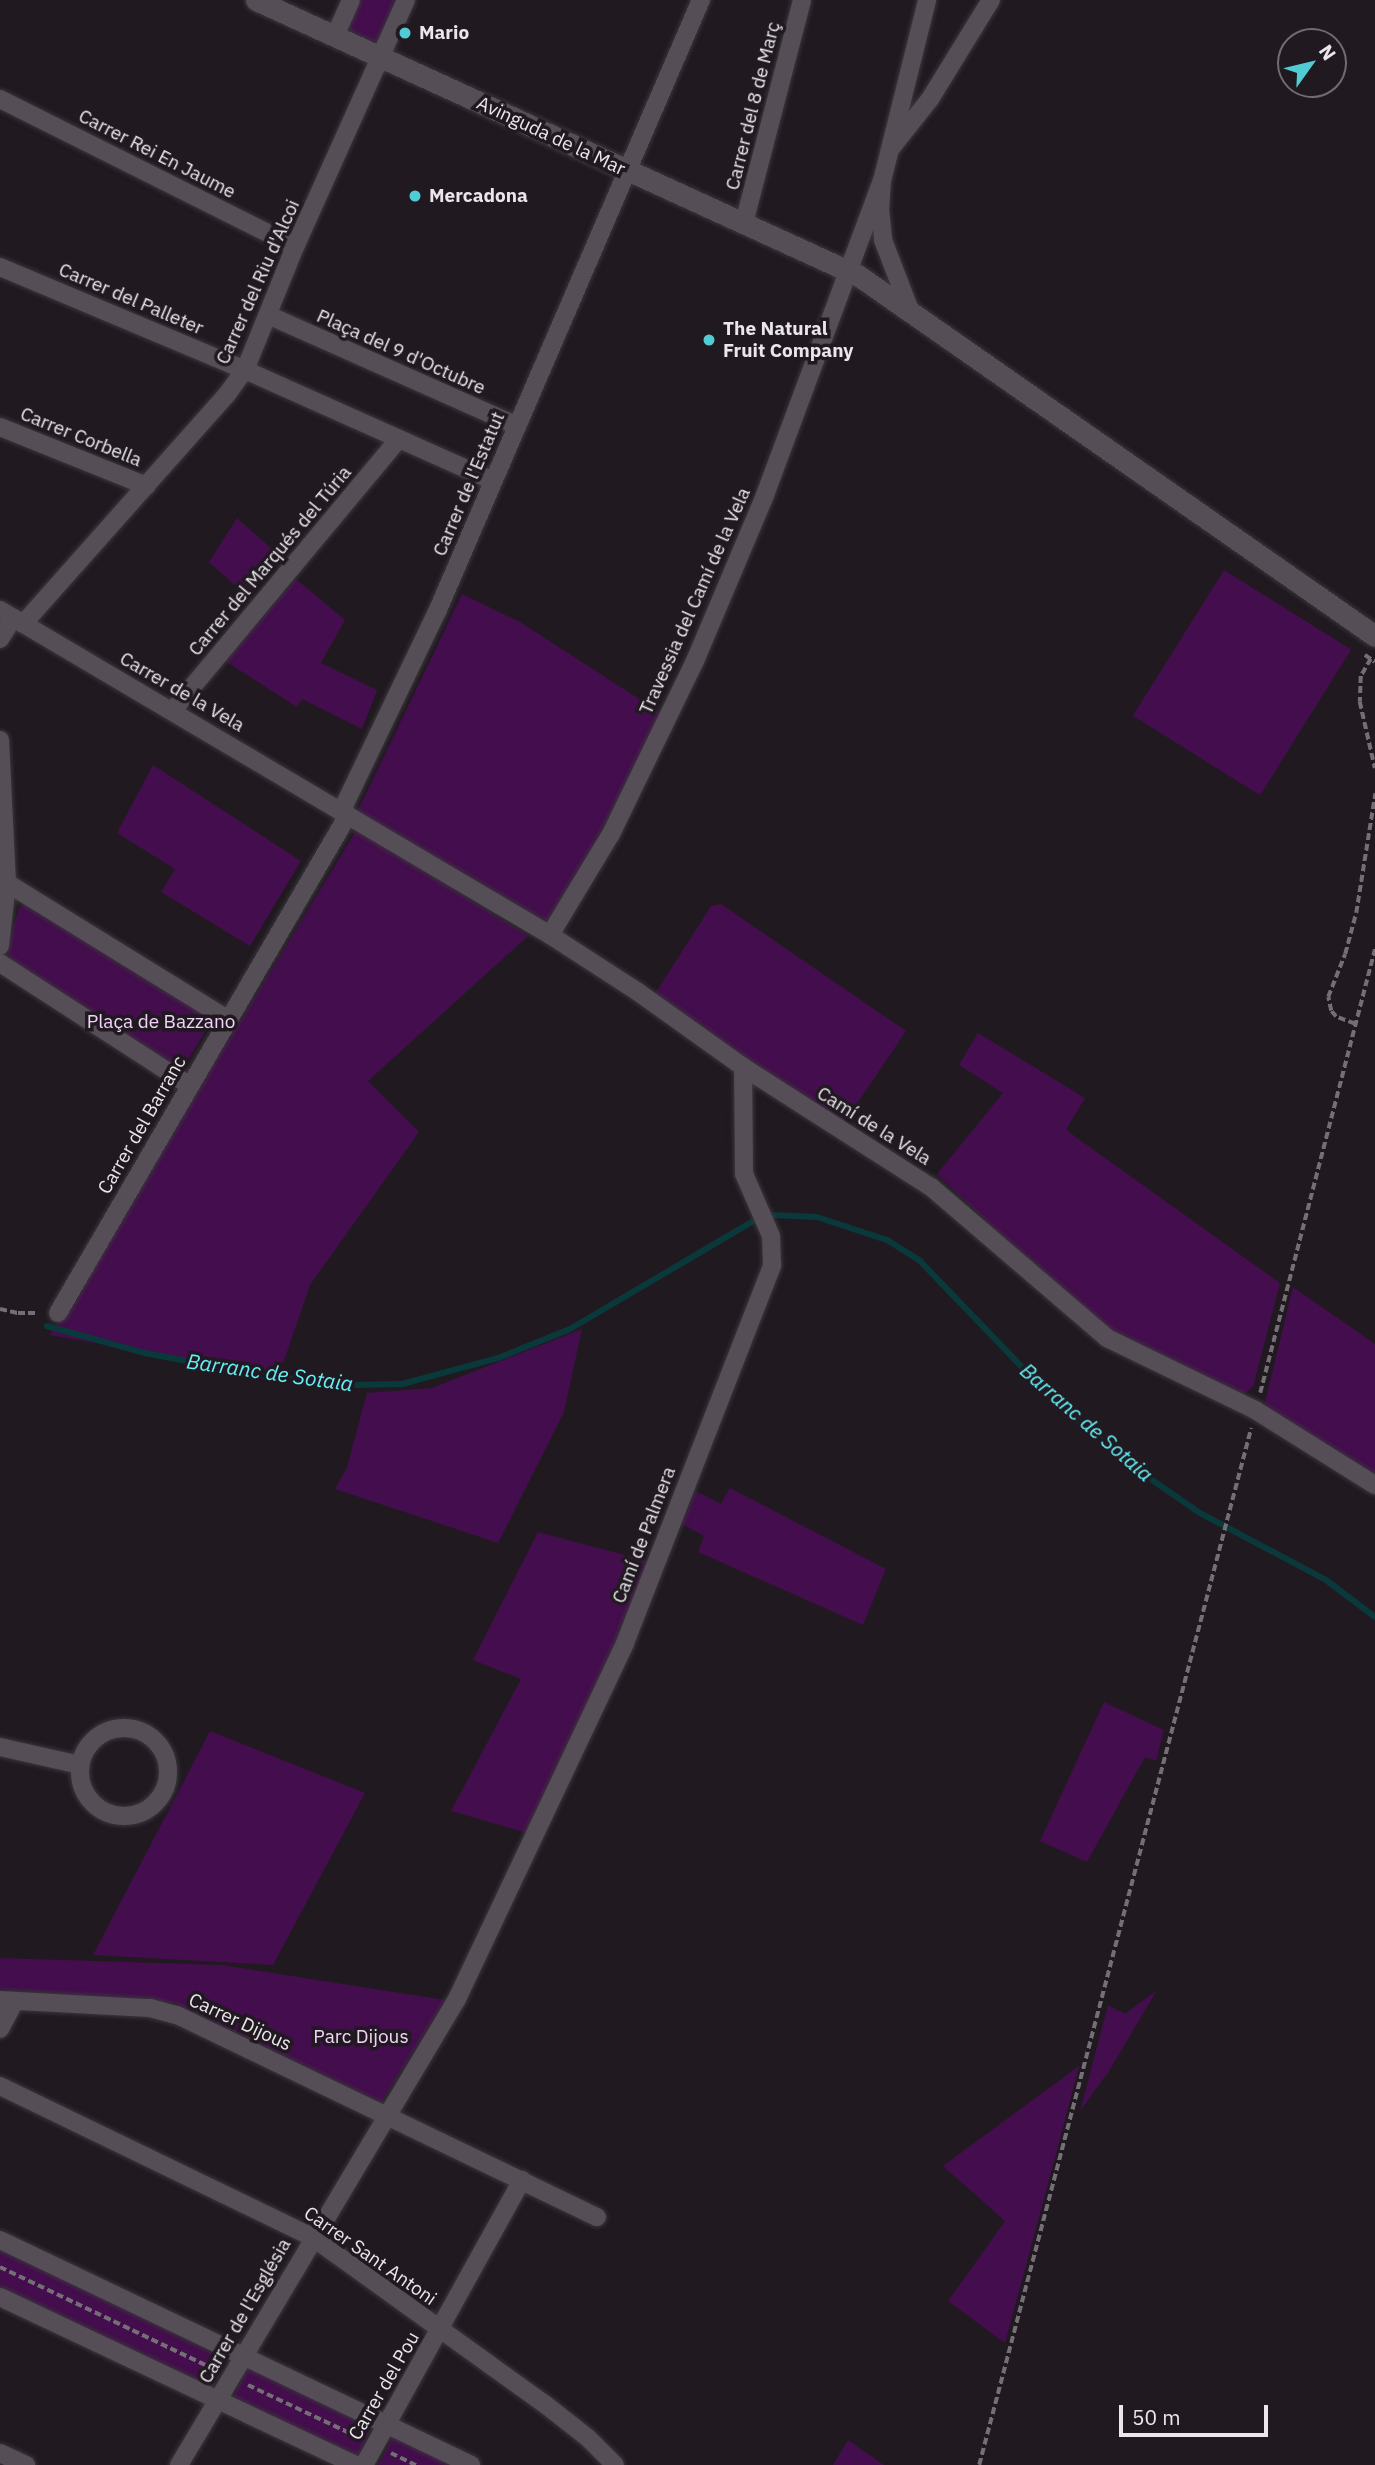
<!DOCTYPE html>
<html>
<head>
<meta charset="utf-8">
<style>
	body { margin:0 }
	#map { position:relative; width:1375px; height:2465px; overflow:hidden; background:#201a20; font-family:"IBM Plex Sans",sans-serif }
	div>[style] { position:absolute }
	.green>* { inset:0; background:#440d4d; transform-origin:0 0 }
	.stream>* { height:6px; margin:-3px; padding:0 3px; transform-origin:3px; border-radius:3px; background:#0a393c }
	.path>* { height:3.5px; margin-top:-1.75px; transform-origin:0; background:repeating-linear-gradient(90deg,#746f74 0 7px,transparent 0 10.5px) }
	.roads { filter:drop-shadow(0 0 2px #3a363c) drop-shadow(0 0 2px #3a363c) }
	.street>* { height:18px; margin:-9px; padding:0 9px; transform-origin:9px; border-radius:9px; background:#554e56 }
	.street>.ring { margin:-9px; padding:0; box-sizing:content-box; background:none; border:18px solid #554e56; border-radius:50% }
	.secondary>* { height:21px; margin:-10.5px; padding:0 10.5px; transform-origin:10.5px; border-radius:10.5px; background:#554e56 }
	.dots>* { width:19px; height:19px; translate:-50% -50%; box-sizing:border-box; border:4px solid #201a20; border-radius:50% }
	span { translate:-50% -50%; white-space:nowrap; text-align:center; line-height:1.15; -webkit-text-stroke:7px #201a20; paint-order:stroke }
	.poi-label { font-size:19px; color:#eae6eb; font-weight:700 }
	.left { translate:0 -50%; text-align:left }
	.street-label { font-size:19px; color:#eae6eb }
	.park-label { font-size:19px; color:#f3d3f9 }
	.water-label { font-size:21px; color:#64f0f9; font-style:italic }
	.north { position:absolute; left:1277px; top:28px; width:70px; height:70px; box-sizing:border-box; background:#201a20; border:2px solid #716c71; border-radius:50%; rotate:56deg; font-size:19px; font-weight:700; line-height:28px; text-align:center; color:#eae6eb }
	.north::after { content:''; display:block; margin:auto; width:24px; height:32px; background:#51ccd4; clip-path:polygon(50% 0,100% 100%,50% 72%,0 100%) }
	.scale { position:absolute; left:1119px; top:2405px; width:149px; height:32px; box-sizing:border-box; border:4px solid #eae6eb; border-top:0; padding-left:9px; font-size:21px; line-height:24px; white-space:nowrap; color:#eae6eb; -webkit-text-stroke:5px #201a20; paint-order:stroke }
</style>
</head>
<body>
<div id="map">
	<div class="green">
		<div style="clip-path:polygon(359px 0,396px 0,378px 41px,371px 43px,349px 31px,348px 24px)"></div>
		<div style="clip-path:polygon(237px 518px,282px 558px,247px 596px,209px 562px)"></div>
		<div style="left:1224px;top:570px;width:150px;height:172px;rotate:32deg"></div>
		<div style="clip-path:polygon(296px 579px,345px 620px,321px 663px,377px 690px,362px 729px,302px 699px,297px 707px,225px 661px)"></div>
		<div style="clip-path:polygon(462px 594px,520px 622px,664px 715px,550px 924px,357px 812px)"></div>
		<div style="clip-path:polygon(153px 765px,301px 861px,250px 946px,161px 892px,175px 869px,117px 833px)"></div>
		<div style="clip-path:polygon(357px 829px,528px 936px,368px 1081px,419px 1132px,310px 1285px,279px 1375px,50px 1335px)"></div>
		<div style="clip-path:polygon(26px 904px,209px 1018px,208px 1027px,185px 1065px,176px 1066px,10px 960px,7px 949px,19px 908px)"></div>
		<div style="clip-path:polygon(721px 904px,906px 1031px,842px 1126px,653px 997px,711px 906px)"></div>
		<div style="clip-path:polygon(978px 1033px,1085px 1098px,1066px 1130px,1280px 1283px,1253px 1387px,1241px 1396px,1120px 1340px,1068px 1300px,937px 1174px,1003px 1093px,959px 1065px)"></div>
		<div style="clip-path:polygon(1293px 1287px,1375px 1344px,1375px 1477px,1263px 1410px)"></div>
		<div style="clip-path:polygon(582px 1329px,564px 1412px,498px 1543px,335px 1489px,347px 1467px,367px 1393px,432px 1388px)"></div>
		<div style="clip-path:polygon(730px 1488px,886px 1569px,863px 1625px,698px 1552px,704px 1536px,682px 1524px,696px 1491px,721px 1504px)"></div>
		<div style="clip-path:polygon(538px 1532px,651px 1562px,531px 1834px,451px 1811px,521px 1679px,473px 1660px)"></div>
		<div style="clip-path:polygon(1104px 1702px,1164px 1730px,1156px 1761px,1145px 1757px,1087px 1862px,1040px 1841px)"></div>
		<div style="clip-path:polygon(210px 1731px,365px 1793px,273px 1965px,93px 1955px)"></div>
		<div style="clip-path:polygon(0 1958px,222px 1965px,445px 2000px,381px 2103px,175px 2003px,0 1989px)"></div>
		<div style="clip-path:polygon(1157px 1990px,1109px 2071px,1080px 2111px,1108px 2005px,1125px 2014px)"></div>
		<div style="clip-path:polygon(1079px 2066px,1056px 2154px,1005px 2343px,948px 2301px,1005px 2221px,943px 2166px)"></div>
		<div style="left:0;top:2248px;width:253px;height:39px;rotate:26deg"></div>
		<div style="left:248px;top:2367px;width:138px;height:35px;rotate:26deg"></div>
		<div style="clip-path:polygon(393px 2437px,452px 2465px,378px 2465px)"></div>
		<div style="clip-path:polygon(848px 2440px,884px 2465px,833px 2465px)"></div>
	</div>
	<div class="stream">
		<div style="left:771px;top:1215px;width:46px;rotate:2.5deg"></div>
		<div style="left:817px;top:1217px;width:74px;rotate:18.2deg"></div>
		<div style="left:887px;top:1240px;width:39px;rotate:32deg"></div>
		<div style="left:920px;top:1261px;width:182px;rotate:46.1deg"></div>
		<div style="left:1046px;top:1392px;width:106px;rotate:41.2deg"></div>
		<div style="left:1126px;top:1462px;width:90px;rotate:34.6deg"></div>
		<div style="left:1200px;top:1513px;width:143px;rotate:28deg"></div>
		<div style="left:1326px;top:1580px;width:61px;rotate:37.1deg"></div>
		<div style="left:47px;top:1326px;width:102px;rotate:15.4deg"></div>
		<div style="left:145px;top:1353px;width:122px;rotate:10.9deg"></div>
		<div style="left:265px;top:1376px;width:90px;rotate:5.7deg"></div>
		<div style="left:355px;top:1385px;width:47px;rotate:-1.2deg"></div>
		<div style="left:402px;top:1384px;width:99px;rotate:-15.2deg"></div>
		<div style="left:498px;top:1358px;width:78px;rotate:-21.9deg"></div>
		<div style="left:570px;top:1329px;width:212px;rotate:-30.5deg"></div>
	</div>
	<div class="path">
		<div style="left:1365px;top:655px;width:12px;rotate:35deg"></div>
		<div style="left:1371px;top:659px;width:20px;rotate:120deg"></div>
		<div style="left:1361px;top:676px;width:26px;rotate:92deg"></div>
		<div style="left:1360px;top:702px;width:68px;rotate:77.2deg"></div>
		<div style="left:1355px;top:1024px;width:20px;rotate:-160deg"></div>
		<div style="left:1336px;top:1017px;width:8px;rotate:-130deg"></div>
		<div style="left:1331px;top:1011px;width:14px;rotate:-102deg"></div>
		<div style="left:1328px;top:997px;width:46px;rotate:-68.4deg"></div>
		<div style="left:1345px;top:954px;width:42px;rotate:-75deg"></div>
		<div style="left:1356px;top:913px;width:121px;rotate:-80.9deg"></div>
		<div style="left:0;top:1309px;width:18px;rotate:13deg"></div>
		<div style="left:18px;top:1313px;width:21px"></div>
		<div style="left:1260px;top:1393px;width:459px;rotate:-75.5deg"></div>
		<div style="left:0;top:2267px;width:239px;rotate:25.5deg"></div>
		<div style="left:248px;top:2385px;width:122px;rotate:25.3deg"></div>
		<div style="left:391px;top:2453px;width:28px;rotate:26deg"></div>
		<div style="left:979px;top:2465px;width:1072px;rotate:-75.3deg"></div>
	</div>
	<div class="roads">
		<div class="street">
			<div style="left:335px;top:36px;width:39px;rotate:-66deg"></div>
			<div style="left:0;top:99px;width:330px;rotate:26.6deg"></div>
			<div style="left:892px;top:147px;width:61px;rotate:-51.6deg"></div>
			<div style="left:930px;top:99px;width:116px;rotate:-58.4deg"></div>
			<div style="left:882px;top:181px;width:187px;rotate:-76deg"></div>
			<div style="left:744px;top:223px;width:230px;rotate:-75.4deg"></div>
			<div style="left:0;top:267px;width:266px;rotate:22.8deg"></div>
			<div style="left:245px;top:370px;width:272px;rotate:24.1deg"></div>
			<div style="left:268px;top:315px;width:273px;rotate:24deg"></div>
			<div style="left:0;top:427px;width:158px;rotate:21.9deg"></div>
			<div style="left:0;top:610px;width:639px;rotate:30.58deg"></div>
			<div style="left:550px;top:935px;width:105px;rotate:32.9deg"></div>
			<div style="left:638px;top:992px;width:129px;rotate:35.5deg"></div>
			<div style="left:743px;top:1067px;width:223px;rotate:32.6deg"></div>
			<div style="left:931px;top:1187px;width:232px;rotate:40.6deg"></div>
			<div style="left:1107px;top:1338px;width:165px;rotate:25.9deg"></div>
			<div style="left:1255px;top:1410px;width:142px;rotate:32deg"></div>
			<div style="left:23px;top:624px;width:309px;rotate:-48.4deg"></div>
			<div style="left:228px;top:393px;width:29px;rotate:-54deg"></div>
			<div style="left:245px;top:370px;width:133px;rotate:-67.9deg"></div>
			<div style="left:295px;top:247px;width:271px;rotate:-65.8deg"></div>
			<div style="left:0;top:639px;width:25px;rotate:-58deg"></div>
			<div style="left:173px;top:710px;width:353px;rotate:-50.2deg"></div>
			<div style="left:0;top:740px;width:143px;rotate:87.2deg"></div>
			<div style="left:7px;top:883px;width:63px;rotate:96.3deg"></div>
			<div style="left:342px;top:810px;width:220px;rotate:-64.4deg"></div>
			<div style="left:437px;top:612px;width:667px;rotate:-66.67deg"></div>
			<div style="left:7px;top:883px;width:259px;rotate:31.7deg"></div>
			<div style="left:550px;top:935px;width:118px;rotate:-58.9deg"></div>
			<div style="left:611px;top:834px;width:192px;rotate:-64.1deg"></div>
			<div style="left:695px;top:661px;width:180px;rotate:-67.1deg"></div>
			<div style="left:765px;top:495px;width:335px;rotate:-69.6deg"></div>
			<div style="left:882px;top:181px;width:28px;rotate:94deg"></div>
			<div style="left:880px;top:209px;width:31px;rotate:84deg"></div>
			<div style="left:883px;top:240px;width:78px;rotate:69deg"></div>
			<div style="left:0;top:963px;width:226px;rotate:32.9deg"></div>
			<div style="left:58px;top:1313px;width:576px;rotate:-59.79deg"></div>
			<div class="ring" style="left:80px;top:1728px;width:70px;height:70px"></div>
			<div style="left:0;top:1747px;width:82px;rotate:12.7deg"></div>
			<div style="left:0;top:2000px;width:150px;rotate:3.1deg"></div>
			<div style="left:150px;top:2008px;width:28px;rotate:15deg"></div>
			<div style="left:177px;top:2015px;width:466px;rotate:25.7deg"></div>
			<div style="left:0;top:2029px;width:32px;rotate:-62deg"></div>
			<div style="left:0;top:2086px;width:347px;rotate:25.8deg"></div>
			<div style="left:312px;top:2237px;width:288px;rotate:35.7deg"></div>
			<div style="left:546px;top:2405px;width:53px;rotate:38.2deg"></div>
			<div style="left:588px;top:2438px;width:38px;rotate:45deg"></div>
			<div style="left:0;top:2240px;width:522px;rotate:25.53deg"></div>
			<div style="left:0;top:2297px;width:393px;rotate:25.3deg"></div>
			<div style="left:0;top:2453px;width:29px;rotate:25deg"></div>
			<div style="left:179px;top:2465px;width:543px;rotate:-59.18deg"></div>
			<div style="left:457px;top:1999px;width:394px;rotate:-64.7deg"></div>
			<div style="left:625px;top:1643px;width:406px;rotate:-68.7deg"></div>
			<div style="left:772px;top:1265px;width:29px;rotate:-92deg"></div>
			<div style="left:771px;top:1236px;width:68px;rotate:-113.5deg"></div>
			<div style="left:744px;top:1174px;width:107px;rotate:-90.5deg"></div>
			<div style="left:364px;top:2465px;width:326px;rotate:-61deg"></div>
		</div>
		<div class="secondary">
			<div style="left:256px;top:0;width:663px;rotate:24.59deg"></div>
			<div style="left:859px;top:276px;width:629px;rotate:34.9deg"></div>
		</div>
	</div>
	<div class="dots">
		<div style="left:405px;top:33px;background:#51ccd4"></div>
		<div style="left:415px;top:196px;background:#51ccd4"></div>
		<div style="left:709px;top:340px;background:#51ccd4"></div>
	</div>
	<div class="poi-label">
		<span class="left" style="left:419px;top:33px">Mario</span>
		<span class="left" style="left:429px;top:196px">Mercadona</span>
		<span class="left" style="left:723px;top:340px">The Natural<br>Fruit Company</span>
	</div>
	<div class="street-label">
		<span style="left:753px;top:106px;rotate:-76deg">Carrer del 8 de Març</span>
		<span style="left:551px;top:136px;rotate:25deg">Avinguda de la Mar</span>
		<span style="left:157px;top:154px;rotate:27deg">Carrer Rei En Jaume</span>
		<span style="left:258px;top:282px;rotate:-66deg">Carrer del Riu d'Alcoi</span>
		<span style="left:131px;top:299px;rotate:23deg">Carrer del Palleter</span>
		<span style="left:401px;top:352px;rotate:24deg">Plaça del 9 d'Octubre</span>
		<span style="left:81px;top:437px;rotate:22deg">Carrer Corbella</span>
		<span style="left:469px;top:484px;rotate:-67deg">Carrer de l'Estatut</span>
		<span style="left:270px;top:561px;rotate:-50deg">Carrer del Marqués del Túria</span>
		<span style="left:695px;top:601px;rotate:-66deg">Travessia del Camí de la Vela</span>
		<span style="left:182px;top:692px;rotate:30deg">Carrer de la Vela</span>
		<span style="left:142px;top:1125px;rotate:-60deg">Carrer del Barranc</span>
		<span style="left:874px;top:1126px;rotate:32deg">Camí de la Vela</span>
		<span style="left:644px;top:1535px;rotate:-69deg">Camí de Palmera</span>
		<span style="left:240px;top:2022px;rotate:25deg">Carrer Dijous</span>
		<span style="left:370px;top:2256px;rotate:35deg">Carrer Sant Antoni</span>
		<span style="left:245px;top:2311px;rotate:-60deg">Carrer de l'Església</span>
		<span style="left:384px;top:2386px;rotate:-60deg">Carrer del Pou</span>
	</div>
	<div class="park-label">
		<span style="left:161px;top:1022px">Plaça de Bazzano</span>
		<span style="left:361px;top:2037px">Parc Dijous</span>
	</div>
	<div class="water-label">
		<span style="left:270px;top:1372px;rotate:8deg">Barranc de Sotaia</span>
		<span style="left:1087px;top:1422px;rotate:41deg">Barranc de Sotaia</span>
	</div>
	<div class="north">N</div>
	<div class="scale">50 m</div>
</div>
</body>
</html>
